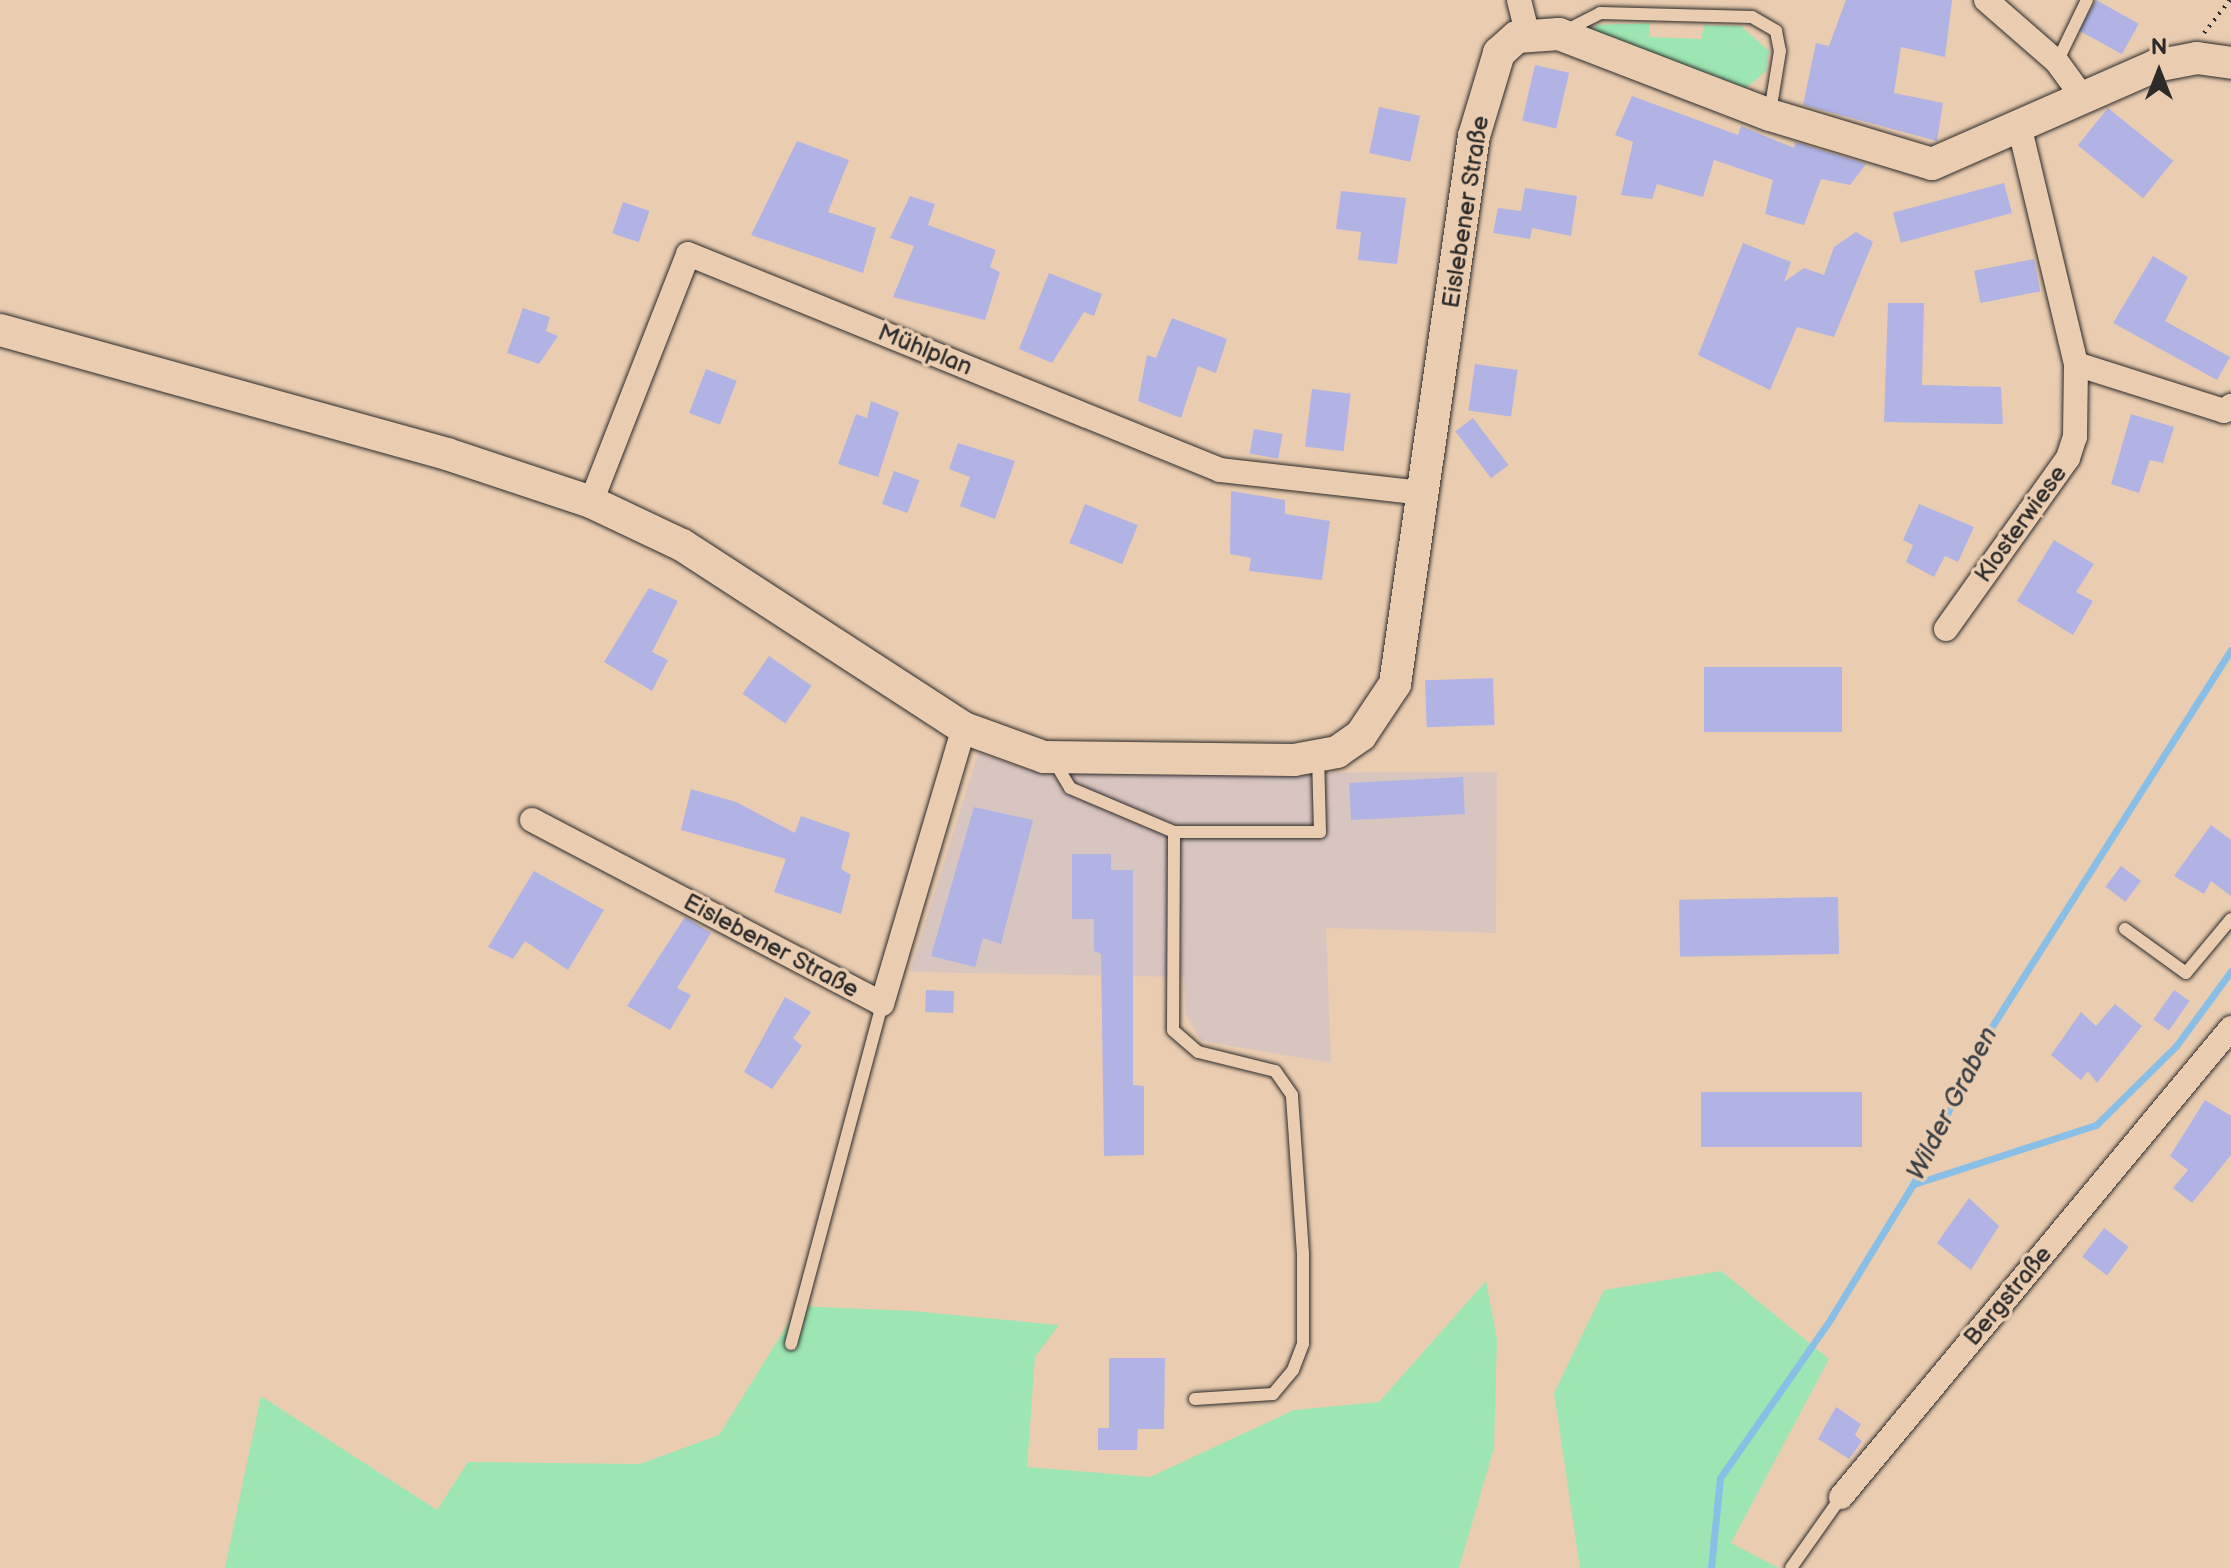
<!DOCTYPE html>
<html>
<head>
<meta charset="utf-8">
<style>
	body { margin:0 }
	#map { position:relative; width:2231px; height:1568px; overflow:hidden; background:#eacdb1; font-family:"Balsamiq Sans",sans-serif }
	div>[style] { position:absolute }
	.built>* { inset:0; background:#d9c5c0 }
	.green>* { inset:0; background:#9de5b3 }
	.stream>* { height:7px; margin:-3.5px; padding:0 3.5px; transform-origin:3.5px; border-radius:3.5px; background:#89bfe6 }
	.building>* { inset:0; background:#b0b3e4; transform-origin:0 0 }
	.path>* { height:4px; margin-top:-2px; transform-origin:0; background:repeating-linear-gradient(90deg,#2b2b2b 0 2px,transparent 0 8px) }
	.roads { filter:drop-shadow(0 0 2px #2b2b2b) drop-shadow(0 0 2px #2b2b2b) }
	.lane>* { height:12px; margin:-6px; padding:0 6px; transform-origin:6px; border-radius:6px; background:#eacdb1 }
	.street>* { height:24px; margin:-12px; padding:0 12px; transform-origin:12px; border-radius:12px; background:#eacdb1 }
	.secondary>* { height:32px; margin:-16px; padding:0 16px; transform-origin:16px; border-radius:16px; background:#eacdb1 }
	span { translate:-50% -50%; white-space:nowrap; text-align:center; line-height:1.15; -webkit-text-stroke:7px #eacdb1; paint-order:stroke }
	.street-label { font-size:24px; color:#2b2b2b }
	.water-label { font-size:26px; color:#394147; font-style:italic }
	.north { position:absolute; left:2119px; top:32px; width:80px; height:80px; -webkit-text-stroke:6px #eacdb1; paint-order:stroke; rotate:0deg; font-size:22px; font-weight:700; line-height:32px; text-align:center; color:#2b2b2b }
	.north::after { content:''; display:block; margin:auto; width:28px; height:36px; background:#2b2b2b; clip-path:polygon(50% 0,100% 100%,50% 72%,0 100%) }
</style>
</head>
<body>
<div id="map">
	<div class="built">
		<div style="clip-path:polygon(978px 753px,1040px 773px,1497px 772px,1496px 933px,1326px 928px,1331px 1063px,1201px 1041px,1186px 1015px,1184px 977px,910px 972px)"></div>
	</div>
	<div class="green">
		<div style="clip-path:polygon(1650px 23px,1650px 37px,1701px 39px,1704px 25px,1741px 26px,1769px 51px,1766px 71px,1743px 91px,1591px 36px,1596px 25px)"></div>
		<div style="clip-path:polygon(1721px 1271px,1829px 1359px,1731px 1543px,1779px 1568px,1580px 1568px,1554px 1393px,1604px 1290px)"></div>
		<div style="clip-path:polygon(1486px 1281px,1497px 1339px,1494px 1448px,1459px 1568px,225px 1568px,261px 1396px,437px 1510px,468px 1462px,640px 1464px,719px 1435px,799px 1306px,913px 1311px,1059px 1325px,1035px 1357px,1027px 1467px,1150px 1477px,1294px 1410px,1379px 1402px)"></div>
	</div>
	<div class="stream">
		<div style="left:1914px;top:1184px;width:191px;rotate:-18deg"></div>
		<div style="left:2096px;top:1125px;width:112px;rotate:-44.6deg"></div>
		<div style="left:2176px;top:1046px;width:93px;rotate:-53.7deg"></div>
		<div style="left:1711px;top:1568px;width:90px;rotate:-84.3deg"></div>
		<div style="left:1720px;top:1478px;width:195px;rotate:-55.2deg"></div>
		<div style="left:1831px;top:1318px;width:157px;rotate:-58.5deg"></div>
		<div style="left:1913px;top:1184px;width:158px;rotate:-64.1deg"></div>
		<div style="left:1982px;top:1042px;width:464px;rotate:-57.6deg"></div>
	</div>
	<div class="building">
		<div style="clip-path:polygon(1846px 0,1952px 0,1945px 57px,1901px 47px,1894px 93px,1943px 103px,1937px 141px,1803px 105px,1816px 43px,1829px 46px)"></div>
		<div style="left:2096px;top:0;width:49px;height:35px;rotate:29deg"></div>
		<div style="left:1535px;top:65px;width:35px;height:57px;rotate:13deg"></div>
		<div style="clip-path:polygon(1632px 96px,1738px 135px,1741px 126px,1794px 148px,1795px 142px,1866px 164px,1850px 185px,1821px 179px,1804px 225px,1765px 214px,1773px 180px,1714px 160px,1703px 197px,1657px 184px,1652px 199px,1621px 195px,1633px 142px,1615px 135px)"></div>
		<div style="left:1379px;top:107px;width:42px;height:47px;rotate:12deg"></div>
		<div style="left:2108px;top:108px;width:84px;height:48px;rotate:39deg"></div>
		<div style="clip-path:polygon(797px 141px,849px 160px,828px 212px,876px 228px,863px 273px,751px 235px)"></div>
		<div style="left:2004px;top:183px;width:31px;height:115px;rotate:75deg"></div>
		<div style="clip-path:polygon(1525px 188px,1577px 196px,1571px 236px,1532px 228px,1530px 239px,1493px 233px,1498px 208px,1521px 211px)"></div>
		<div style="clip-path:polygon(1341px 191px,1406px 198px,1397px 264px,1358px 260px,1361px 232px,1336px 229px)"></div>
		<div style="clip-path:polygon(910px 196px,935px 204px,928px 225px,996px 250px,990px 267px,1000px 272px,985px 320px,893px 297px,914px 246px,890px 238px)"></div>
		<div style="left:623px;top:202px;width:28px;height:33px;rotate:19deg"></div>
		<div style="clip-path:polygon(1856px 232px,1873px 242px,1834px 337px,1797px 327px,1770px 390px,1698px 355px,1743px 243px,1791px 262px,1784px 282px,1804px 268px,1824px 275px,1834px 247px)"></div>
		<div style="clip-path:polygon(2153px 256px,2188px 277px,2165px 321px,2230px 357px,2217px 380px,2113px 323px)"></div>
		<div style="left:2034px;top:259px;width:33px;height:61px;rotate:79deg"></div>
		<div style="clip-path:polygon(1049px 273px,1102px 294px,1094px 316px,1084px 312px,1052px 363px,1019px 349px)"></div>
		<div style="clip-path:polygon(1888px 303px,1924px 303px,1922px 385px,2001px 387px,2003px 424px,1884px 422px)"></div>
		<div style="clip-path:polygon(523px 308px,550px 317px,546px 331px,558px 336px,539px 364px,507px 353px)"></div>
		<div style="clip-path:polygon(1172px 318px,1227px 339px,1216px 373px,1198px 366px,1181px 418px,1138px 401px,1147px 355px,1156px 358px)"></div>
		<div style="left:1475px;top:364px;width:43px;height:47px;rotate:8deg"></div>
		<div style="left:706px;top:369px;width:33px;height:47px;rotate:21deg"></div>
		<div style="left:1312px;top:389px;width:39px;height:58px;rotate:7deg"></div>
		<div style="clip-path:polygon(871px 401px,899px 412px,878px 477px,838px 464px,856px 414px,867px 418px)"></div>
		<div style="clip-path:polygon(2131px 414px,2174px 427px,2163px 463px,2150px 460px,2139px 493px,2111px 484px)"></div>
		<div style="left:1473px;top:418px;width:59px;height:22px;rotate:53deg"></div>
		<div style="left:1254px;top:429px;width:29px;height:25px;rotate:10deg"></div>
		<div style="clip-path:polygon(958px 443px,1015px 461px,995px 519px,960px 506px,970px 477px,949px 469px)"></div>
		<div style="left:894px;top:471px;width:27px;height:35px;rotate:20deg"></div>
		<div style="clip-path:polygon(1231px 491px,1285px 500px,1285px 514px,1330px 521px,1322px 580px,1249px 571px,1251px 558px,1230px 554px)"></div>
		<div style="left:1085px;top:504px;width:57px;height:42px;rotate:22deg"></div>
		<div style="clip-path:polygon(1919px 504px,1974px 527px,1958px 562px,1945px 556px,1934px 577px,1906px 562px,1913px 545px,1903px 540px)"></div>
		<div style="clip-path:polygon(2054px 540px,2094px 564px,2076px 592px,2093px 601px,2073px 635px,2017px 601px)"></div>
		<div style="clip-path:polygon(649px 588px,678px 601px,652px 652px,668px 660px,652px 691px,604px 662px)"></div>
		<div style="left:769px;top:656px;width:52px;height:46px;rotate:35deg"></div>
		<div style="left:1704px;top:667px;width:138px;height:65px"></div>
		<div style="left:1493px;top:678px;width:47px;height:68px;rotate:88deg"></div>
		<div style="left:1463px;top:777px;width:37px;height:114px;rotate:87deg"></div>
		<div style="clip-path:polygon(691px 789px,736px 802px,795px 833px,801px 816px,850px 833px,841px 869px,851px 875px,841px 914px,774px 892px,786px 859px,681px 830px)"></div>
		<div style="clip-path:polygon(974px 807px,1033px 820px,1001px 944px,983px 938px,975px 967px,931px 956px)"></div>
		<div style="clip-path:polygon(2211px 825px,2231px 840px,2231px 896px,2211px 881px,2204px 894px,2174px 876px)"></div>
		<div style="clip-path:polygon(1072px 854px,1111px 854px,1111px 870px,1133px 870px,1133px 1085px,1144px 1086px,1144px 1155px,1104px 1156px,1101px 954px,1094px 951px,1094px 919px,1072px 919px)"></div>
		<div style="left:2121px;top:866px;width:25px;height:26px;rotate:37deg"></div>
		<div style="clip-path:polygon(534px 871px,604px 910px,568px 970px,525px 941px,513px 959px,488px 947px)"></div>
		<div style="left:1838px;top:897px;width:57px;height:159px;rotate:89deg"></div>
		<div style="clip-path:polygon(685px 917px,711px 933px,677px 988px,691px 995px,670px 1030px,627px 1006px)"></div>
		<div style="left:926px;top:990px;width:28px;height:22px;rotate:2deg"></div>
		<div style="left:2174px;top:990px;width:19px;height:36px;rotate:35deg"></div>
		<div style="clip-path:polygon(785px 997px,811px 1012px,793px 1038px,802px 1046px,772px 1089px,744px 1072px)"></div>
		<div style="clip-path:polygon(2115px 1004px,2142px 1026px,2097px 1083px,2088px 1071px,2081px 1080px,2051px 1055px,2081px 1012px,2096px 1026px)"></div>
		<div style="left:1701px;top:1092px;width:161px;height:55px"></div>
		<div style="clip-path:polygon(2205px 1100px,2231px 1116px,2231px 1155px,2192px 1203px,2173px 1188px,2188px 1170px,2170px 1156px)"></div>
		<div style="clip-path:polygon(1969px 1198px,1999px 1226px,1971px 1270px,1937px 1243px)"></div>
		<div style="left:2104px;top:1228px;width:31px;height:36px;rotate:37deg"></div>
		<div style="clip-path:polygon(1109px 1358px,1165px 1358px,1164px 1429px,1138px 1429px,1137px 1450px,1098px 1450px,1098px 1428px,1109px 1428px)"></div>
		<div style="clip-path:polygon(1836px 1407px,1861px 1424px,1855px 1435px,1862px 1441px,1849px 1459px,1818px 1439px)"></div>
	</div>
	<div class="path">
		<div style="left:2204px;top:33px;width:42px;rotate:-51.8deg"></div>
	</div>
	<div class="roads">
		<div class="lane">
			<div style="left:1565px;top:31px;width:39px;rotate:-27deg"></div>
			<div style="left:1600px;top:13px;width:152px;rotate:1.5deg"></div>
			<div style="left:1752px;top:17px;width:28px;rotate:30deg"></div>
			<div style="left:1776px;top:31px;width:20px;rotate:79deg"></div>
			<div style="left:1780px;top:51px;width:62px;rotate:99.3deg"></div>
			<div style="left:2057px;top:62px;width:69px;rotate:-64.2deg"></div>
			<div style="left:1054px;top:761px;width:31px;rotate:59deg"></div>
			<div style="left:1070px;top:788px;width:113px;rotate:22.9deg"></div>
			<div style="left:2125px;top:929px;width:75px;rotate:35.8deg"></div>
			<div style="left:2186px;top:973px;width:70px;rotate:-50.2deg"></div>
			<div style="left:791px;top:1344px;width:352px;rotate:-75deg"></div>
			<div style="left:1195px;top:1399px;width:78px;rotate:-3.7deg"></div>
			<div style="left:1273px;top:1394px;width:31px;rotate:-50deg"></div>
			<div style="left:1293px;top:1370px;width:28px;rotate:-69deg"></div>
			<div style="left:1303px;top:1344px;width:90px;rotate:-90deg"></div>
			<div style="left:1303px;top:1254px;width:159px;rotate:-94deg"></div>
			<div style="left:1292px;top:1095px;width:29px;rotate:-125deg"></div>
			<div style="left:1275px;top:1071px;width:79px;rotate:-166.1deg"></div>
			<div style="left:1198px;top:1052px;width:33px;rotate:-139deg"></div>
			<div style="left:1173px;top:1030px;width:198px;rotate:-89.7deg"></div>
			<div style="left:1174px;top:832px;width:146px"></div>
			<div style="left:1320px;top:832px;width:76px;rotate:-91.5deg"></div>
			<div style="left:1791px;top:1568px;width:87px;rotate:-54.8deg"></div>
		</div>
		<div class="street">
			<div style="left:1519px;top:0;width:34px;rotate:76deg"></div>
			<div style="left:1986px;top:0;width:94px;rotate:41.1deg"></div>
			<div style="left:2057px;top:62px;width:39px;rotate:54deg"></div>
			<div style="left:2076px;top:364px;width:155px;rotate:17.6deg"></div>
			<div style="left:2224px;top:411px;width:9px;rotate:-36deg"></div>
			<div style="left:591px;top:502px;width:266px;rotate:-68.6deg"></div>
			<div style="left:688px;top:254px;width:574px;rotate:22.1deg"></div>
			<div style="left:1220px;top:470px;width:204px;rotate:6.5deg"></div>
			<div style="left:1946px;top:629px;width:210px;rotate:-54.5deg"></div>
			<div style="left:2068px;top:458px;width:22px;rotate:-72deg"></div>
			<div style="left:2075px;top:437px;width:73px;rotate:-89.2deg"></div>
			<div style="left:2076px;top:364px;width:242px;rotate:-103.4deg"></div>
			<div style="left:532px;top:820px;width:395px;rotate:27.7deg"></div>
			<div style="left:882px;top:1004px;width:288px;rotate:-73.5deg"></div>
			<div style="left:1841px;top:1497px;width:610px;rotate:-50.25deg"></div>
		</div>
		<div class="secondary">
			<div style="left:0;top:330px;width:464px;rotate:15.5deg"></div>
			<div style="left:447px;top:454px;width:152px;rotate:18.4deg"></div>
			<div style="left:591px;top:502px;width:101px;rotate:25.3deg"></div>
			<div style="left:682px;top:545px;width:336px;rotate:33deg"></div>
			<div style="left:964px;top:728px;width:85px;rotate:19.9deg"></div>
			<div style="left:1044px;top:757px;width:250px;rotate:0.7deg"></div>
			<div style="left:1294px;top:760px;width:44px;rotate:-10.5deg"></div>
			<div style="left:1337px;top:752px;width:29px;rotate:-35deg"></div>
			<div style="left:1361px;top:735px;width:61px;rotate:-56.3deg"></div>
			<div style="left:1395px;top:684px;width:554px;rotate:-81.8deg"></div>
			<div style="left:1474px;top:136px;width:87px;rotate:-73.2deg"></div>
			<div style="left:1499px;top:53px;width:24px;rotate:-42deg"></div>
			<div style="left:1517px;top:37px;width:42px;rotate:-4.1deg"></div>
			<div style="left:1559px;top:34px;width:226px;rotate:21deg"></div>
			<div style="left:1770px;top:115px;width:169px;rotate:16.8deg"></div>
			<div style="left:1932px;top:164px;width:244px;rotate:-23.7deg"></div>
			<div style="left:2155px;top:66px;width:43px;rotate:-10.8deg"></div>
			<div style="left:2197px;top:58px;width:34px;rotate:8deg"></div>
		</div>
	</div>
	<div class="street-label">
		<span style="left:1466px;top:212px;rotate:-81deg">Eislebener Straße</span>
		<span style="left:925px;top:350px;rotate:22deg">Mühlplan</span>
		<span style="left:2021px;top:524px;rotate:-54deg">Klosterwiese</span>
		<span style="left:771px;top:946px;rotate:28deg">Eislebener Straße</span>
		<span style="left:2008px;top:1296px;rotate:-50deg">Bergstraße</span>
	</div>
	<div class="water-label">
		<span style="left:1953px;top:1104px;rotate:-63deg">Wilder Graben</span>
	</div>
	<div class="north">N</div>
</div>
</body>
</html>
